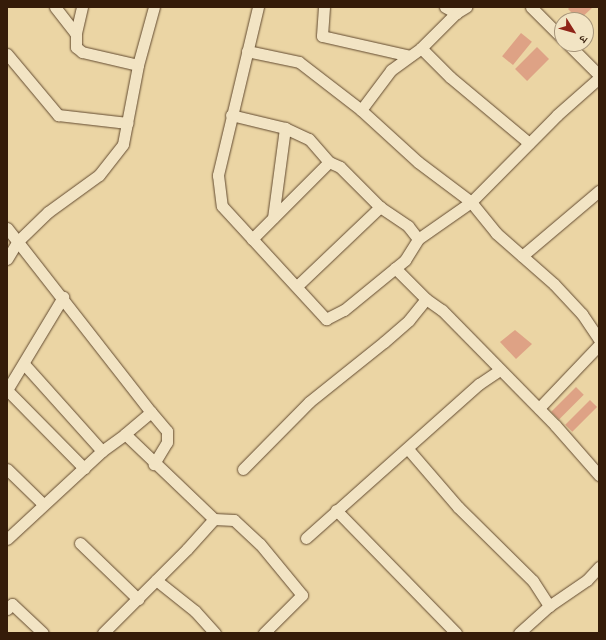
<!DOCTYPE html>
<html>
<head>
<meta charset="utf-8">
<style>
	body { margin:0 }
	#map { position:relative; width:606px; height:640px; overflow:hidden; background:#ebd5a4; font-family:"IM FELL Double Pica","Noto Serif Devanagari",serif }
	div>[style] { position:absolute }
	.building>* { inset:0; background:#dea285; transform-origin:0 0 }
	.roads { filter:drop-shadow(0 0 1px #624a30) drop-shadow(0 0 1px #624a30) }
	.minor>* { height:11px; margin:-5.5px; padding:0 5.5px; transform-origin:5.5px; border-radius:5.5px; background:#f2e4c4 }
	span { translate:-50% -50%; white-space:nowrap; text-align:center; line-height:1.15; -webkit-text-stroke:3.5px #f2e4c4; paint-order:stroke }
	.frame { position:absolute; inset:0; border:8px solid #351c09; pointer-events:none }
	.north { position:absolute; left:554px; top:12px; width:40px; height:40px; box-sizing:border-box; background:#f2e4c4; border:1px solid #a69479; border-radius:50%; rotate:127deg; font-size:11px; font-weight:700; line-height:16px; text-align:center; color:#351c09 }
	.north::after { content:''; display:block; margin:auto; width:14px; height:18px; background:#8f2418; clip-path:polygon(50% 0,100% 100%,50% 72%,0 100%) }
</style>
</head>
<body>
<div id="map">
	<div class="building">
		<div style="clip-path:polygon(570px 7px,593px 7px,579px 20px,568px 9px)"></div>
		<div style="left:521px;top:33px;width:14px;height:30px;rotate:39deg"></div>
		<div style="left:537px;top:47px;width:17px;height:31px;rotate:45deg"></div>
		<div style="clip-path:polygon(515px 330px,532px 344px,516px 359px,500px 342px)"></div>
		<div style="left:576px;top:387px;width:11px;height:35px;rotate:45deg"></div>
		<div style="left:590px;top:400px;width:10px;height:35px;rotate:45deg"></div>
	</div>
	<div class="roads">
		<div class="minor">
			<div style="left:55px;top:7px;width:34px;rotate:52deg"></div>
			<div style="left:82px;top:7px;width:28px;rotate:103deg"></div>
			<div style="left:76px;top:34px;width:13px;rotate:90deg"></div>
			<div style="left:76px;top:47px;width:8px;rotate:40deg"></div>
			<div style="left:82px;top:52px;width:57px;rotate:13.1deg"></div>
			<div style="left:258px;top:7px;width:173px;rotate:103.4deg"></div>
			<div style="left:218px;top:175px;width:31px;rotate:83deg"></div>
			<div style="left:222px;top:206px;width:154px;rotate:47.4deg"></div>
			<div style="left:326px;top:319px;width:20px;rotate:-27deg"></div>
			<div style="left:344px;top:310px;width:79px;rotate:-39.3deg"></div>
			<div style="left:405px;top:260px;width:25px;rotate:-58deg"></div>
			<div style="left:418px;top:239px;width:65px;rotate:-34.9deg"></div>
			<div style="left:471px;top:202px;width:122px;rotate:-45.3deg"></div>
			<div style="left:557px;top:115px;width:56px;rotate:-41.4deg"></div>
			<div style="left:324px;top:7px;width:29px;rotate:94deg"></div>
			<div style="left:322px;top:36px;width:90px;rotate:12.8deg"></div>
			<div style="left:445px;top:7px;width:13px;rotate:29deg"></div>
			<div style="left:531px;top:7px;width:44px;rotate:45deg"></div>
			<div style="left:568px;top:44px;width:44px;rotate:45deg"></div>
			<div style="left:421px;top:48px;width:41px;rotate:45deg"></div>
			<div style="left:450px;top:77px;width:103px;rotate:39.9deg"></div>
			<div style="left:247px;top:51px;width:53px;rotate:11.9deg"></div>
			<div style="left:299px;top:62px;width:78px;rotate:37.7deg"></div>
			<div style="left:361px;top:110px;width:77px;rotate:42.4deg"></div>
			<div style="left:418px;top:162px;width:66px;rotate:37deg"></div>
			<div style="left:471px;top:202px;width:40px;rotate:51deg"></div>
			<div style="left:496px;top:233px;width:77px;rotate:41.3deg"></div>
			<div style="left:554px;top:284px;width:41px;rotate:47deg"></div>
			<div style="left:582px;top:314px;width:30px;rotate:56deg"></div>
			<div style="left:7px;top:54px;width:80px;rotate:50.1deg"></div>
			<div style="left:58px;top:115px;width:70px;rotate:6.5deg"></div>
			<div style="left:361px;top:110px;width:50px;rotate:-53.1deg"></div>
			<div style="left:391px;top:70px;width:37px;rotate:-36deg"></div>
			<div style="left:421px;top:48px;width:49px;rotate:-45deg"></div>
			<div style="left:456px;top:13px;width:12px;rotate:-31deg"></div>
			<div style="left:231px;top:115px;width:56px;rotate:13.5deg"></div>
			<div style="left:285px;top:128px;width:26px;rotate:25deg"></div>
			<div style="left:309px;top:139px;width:30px;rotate:49deg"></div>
			<div style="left:329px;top:162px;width:12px;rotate:24deg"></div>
			<div style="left:340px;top:167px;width:57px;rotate:45deg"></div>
			<div style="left:380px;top:207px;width:34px;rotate:34deg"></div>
			<div style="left:408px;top:226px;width:16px;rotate:52deg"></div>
			<div style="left:273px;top:218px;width:91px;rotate:-82.4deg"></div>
			<div style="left:7px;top:228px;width:234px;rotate:52deg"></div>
			<div style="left:151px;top:412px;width:34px;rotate:140deg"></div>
			<div style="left:125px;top:434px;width:123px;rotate:43.7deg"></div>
			<div style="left:252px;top:239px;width:109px;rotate:-45deg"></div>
			<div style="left:522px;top:256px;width:101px;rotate:-40.2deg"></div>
			<div style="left:7px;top:259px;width:21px;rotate:-59deg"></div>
			<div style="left:18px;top:241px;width:42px;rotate:-44deg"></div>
			<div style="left:48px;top:212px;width:63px;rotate:-36deg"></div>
			<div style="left:99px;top:175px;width:39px;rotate:-52deg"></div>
			<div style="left:123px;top:144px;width:80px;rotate:-79.2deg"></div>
			<div style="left:138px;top:65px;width:60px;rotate:-74.6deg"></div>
			<div style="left:395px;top:268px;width:44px;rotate:45deg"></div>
			<div style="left:426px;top:299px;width:19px;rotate:35deg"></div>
			<div style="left:442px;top:310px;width:161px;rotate:45.5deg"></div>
			<div style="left:555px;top:425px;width:67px;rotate:48.7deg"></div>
			<div style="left:297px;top:286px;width:115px;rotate:-43.6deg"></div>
			<div style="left:24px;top:364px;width:117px;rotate:48.1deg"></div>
			<div style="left:7px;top:390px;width:110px;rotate:45.4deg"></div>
			<div style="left:7px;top:390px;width:109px;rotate:-58.9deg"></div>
			<div style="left:539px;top:408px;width:87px;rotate:-46.4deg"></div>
			<div style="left:151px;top:412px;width:25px;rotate:50deg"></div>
			<div style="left:167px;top:431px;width:11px;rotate:90deg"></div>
			<div style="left:167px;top:442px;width:26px;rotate:121deg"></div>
			<div style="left:408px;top:449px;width:77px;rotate:49.2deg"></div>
			<div style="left:458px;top:507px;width:105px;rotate:44.6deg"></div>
			<div style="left:533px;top:581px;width:30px;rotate:57deg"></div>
			<div style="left:7px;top:469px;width:50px;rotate:44.2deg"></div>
			<div style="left:243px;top:469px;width:94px;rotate:-45.4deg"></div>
			<div style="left:309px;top:402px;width:96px;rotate:-38.7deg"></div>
			<div style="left:384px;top:342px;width:33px;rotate:-41deg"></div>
			<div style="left:409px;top:320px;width:27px;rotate:-51deg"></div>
			<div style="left:336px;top:510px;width:172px;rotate:45.7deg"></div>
			<div style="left:306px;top:538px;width:232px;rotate:-41.7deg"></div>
			<div style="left:479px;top:384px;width:25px;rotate:-34deg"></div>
			<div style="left:7px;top:539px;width:129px;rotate:-42.8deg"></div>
			<div style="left:102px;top:451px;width:29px;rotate:-36deg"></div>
			<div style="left:80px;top:543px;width:81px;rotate:44deg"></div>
			<div style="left:156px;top:580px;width:50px;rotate:38.5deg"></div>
			<div style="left:195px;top:611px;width:30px;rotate:48deg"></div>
			<div style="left:7px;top:609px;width:7px;rotate:-45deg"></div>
			<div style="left:12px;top:604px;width:42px;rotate:43.1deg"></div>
			<div style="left:103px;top:633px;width:119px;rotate:-45deg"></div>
			<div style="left:187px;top:549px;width:40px;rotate:-48deg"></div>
			<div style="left:214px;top:519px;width:20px;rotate:3deg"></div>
			<div style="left:234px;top:520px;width:35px;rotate:43deg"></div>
			<div style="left:260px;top:544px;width:66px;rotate:50.5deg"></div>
			<div style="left:302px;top:595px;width:54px;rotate:135deg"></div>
			<div style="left:519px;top:633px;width:40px;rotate:-42deg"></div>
			<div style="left:549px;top:606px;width:46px;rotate:-34.4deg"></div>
			<div style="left:587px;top:580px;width:18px;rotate:-47deg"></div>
		</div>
	</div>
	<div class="frame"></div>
	<div class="north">उ</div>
</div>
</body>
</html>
